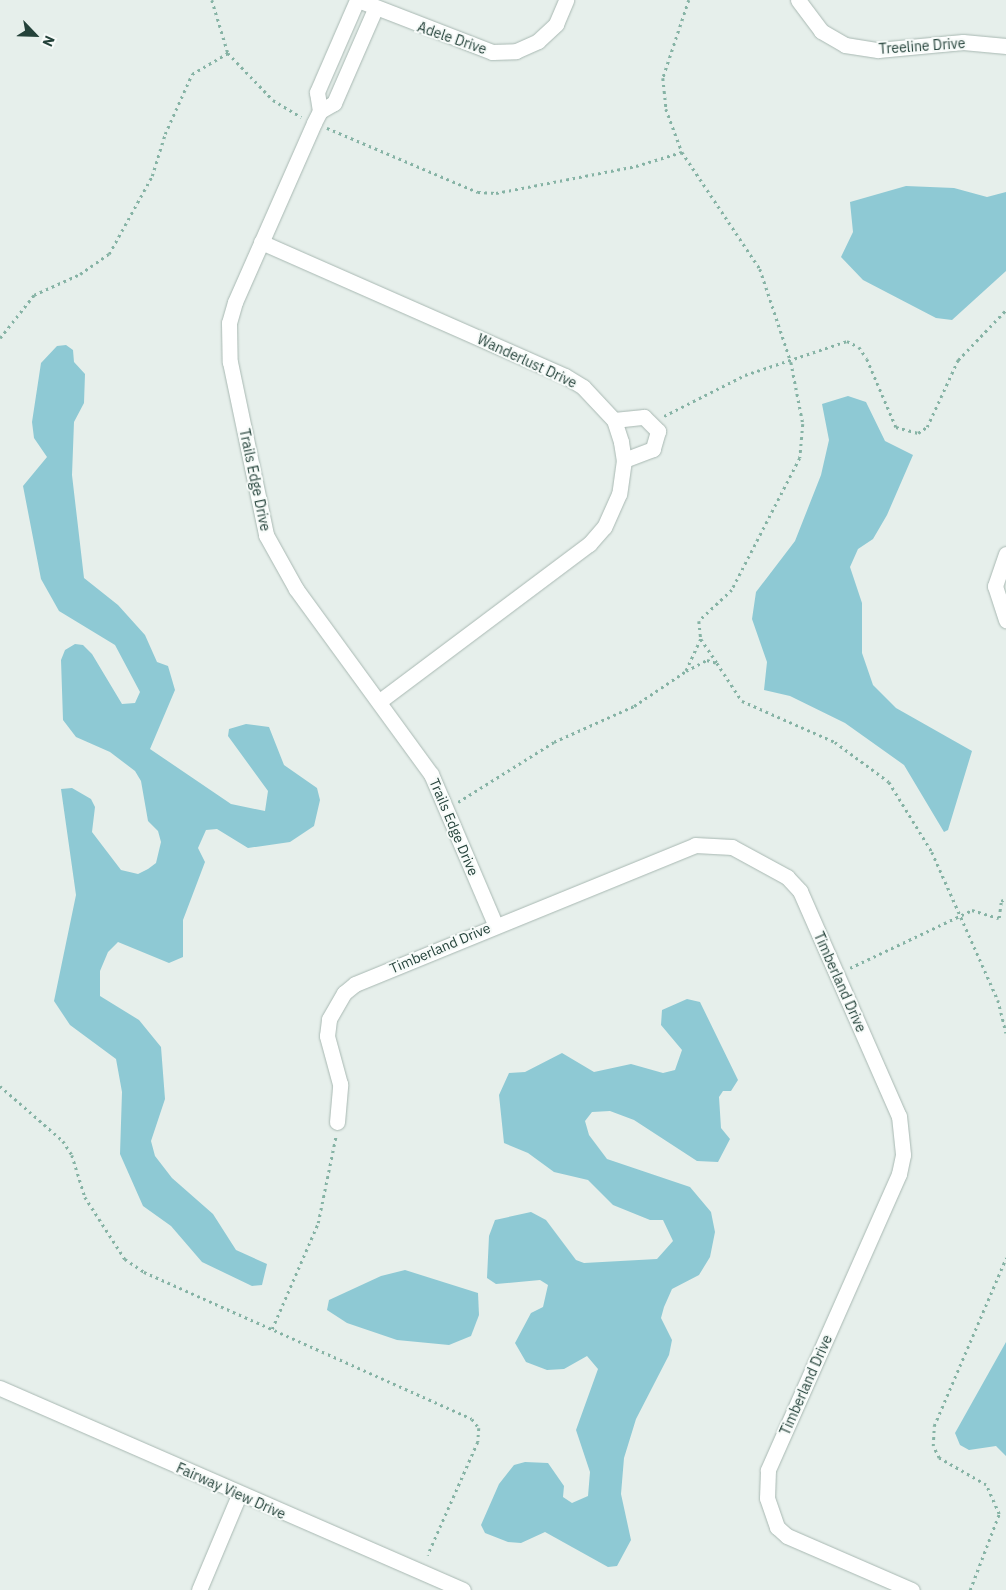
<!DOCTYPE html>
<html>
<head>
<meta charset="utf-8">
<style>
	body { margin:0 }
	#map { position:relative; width:1006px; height:1590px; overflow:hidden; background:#e6efeb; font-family:"IBM Plex Sans",sans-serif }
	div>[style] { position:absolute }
	.water>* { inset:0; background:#8ec9d4 }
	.path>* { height:2.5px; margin-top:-1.25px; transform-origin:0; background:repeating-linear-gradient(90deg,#86b3a5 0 2.5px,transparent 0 6.5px) }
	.roads { filter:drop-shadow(0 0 1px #a8b8b2) drop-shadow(0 0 1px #a8b8b2) }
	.minor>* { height:15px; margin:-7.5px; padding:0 7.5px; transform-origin:7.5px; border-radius:7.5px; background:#fff }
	span { translate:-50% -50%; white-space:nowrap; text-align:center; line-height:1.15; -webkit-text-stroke:4px #f7fbf9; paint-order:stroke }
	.street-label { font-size:14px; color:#24423a }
	.north { position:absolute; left:10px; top:10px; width:50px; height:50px; -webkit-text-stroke:4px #f7fbf9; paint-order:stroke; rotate:114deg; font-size:14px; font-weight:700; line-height:20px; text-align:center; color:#24423a }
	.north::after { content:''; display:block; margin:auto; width:18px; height:22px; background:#24423a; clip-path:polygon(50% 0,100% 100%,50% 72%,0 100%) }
</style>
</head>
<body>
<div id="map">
	<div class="water">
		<div style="clip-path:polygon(906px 186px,954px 188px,987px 197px,1006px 192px,1006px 271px,952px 320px,936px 318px,863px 280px,841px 257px,853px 232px,850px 202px)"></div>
		<div style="clip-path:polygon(66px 345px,73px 350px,74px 362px,85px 374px,84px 403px,74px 422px,72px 475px,84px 578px,118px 605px,145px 635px,157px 662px,168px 666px,175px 690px,150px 749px,231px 804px,265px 811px,268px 791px,228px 736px,229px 729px,246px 724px,269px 727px,284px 765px,317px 788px,320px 800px,314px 826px,290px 842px,248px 848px,217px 829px,206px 830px,198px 848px,205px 862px,183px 920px,183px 957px,169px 963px,118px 942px,108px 952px,100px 971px,100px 996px,139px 1020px,161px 1047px,165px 1099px,151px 1141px,155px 1156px,172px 1178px,213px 1214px,236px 1250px,267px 1264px,262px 1285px,252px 1286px,202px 1262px,171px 1226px,143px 1206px,120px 1154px,122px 1092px,116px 1059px,70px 1025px,54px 1001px,76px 895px,61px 789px,72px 788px,91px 799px,95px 807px,92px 832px,121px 870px,138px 874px,148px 869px,156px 863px,161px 842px,158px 831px,148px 821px,141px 781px,135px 771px,110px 752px,76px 737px,63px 720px,61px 660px,65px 650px,75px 644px,83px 645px,92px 654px,122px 704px,135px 703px,140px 692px,115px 645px,59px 611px,41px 579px,23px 486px,47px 457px,34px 438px,32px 422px,41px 363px,57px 346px)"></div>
		<div style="clip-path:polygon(848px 396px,866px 402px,885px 441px,913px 455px,887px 515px,873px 539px,858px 549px,850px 567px,862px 603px,862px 653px,873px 685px,896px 708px,972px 751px,948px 830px,944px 832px,904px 765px,845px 723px,790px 696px,764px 690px,767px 662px,752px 619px,756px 592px,795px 541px,821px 475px,829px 440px,822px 404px)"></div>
		<div style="clip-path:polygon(687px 999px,700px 1002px,738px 1080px,731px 1091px,723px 1091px,719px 1097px,721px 1128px,730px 1139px,718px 1162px,697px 1161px,634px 1120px,610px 1111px,592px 1112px,585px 1121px,589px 1135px,607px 1159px,690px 1187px,711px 1212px,715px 1232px,710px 1257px,699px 1275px,672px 1289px,664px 1307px,661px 1318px,672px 1340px,669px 1355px,636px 1419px,624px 1458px,621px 1494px,631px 1540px,617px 1566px,608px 1567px,545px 1532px,521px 1543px,508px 1542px,485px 1533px,481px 1525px,499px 1484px,514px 1465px,525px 1462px,548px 1463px,564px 1486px,563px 1497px,572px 1503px,588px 1496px,590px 1472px,576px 1430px,598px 1369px,587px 1356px,564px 1369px,547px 1370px,526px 1362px,515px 1343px,531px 1313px,543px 1307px,548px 1285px,540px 1280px,496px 1284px,487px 1278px,489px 1236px,495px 1220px,531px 1212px,546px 1220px,576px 1260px,584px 1263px,657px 1259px,673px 1241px,663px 1220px,650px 1220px,613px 1205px,588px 1180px,554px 1172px,528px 1153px,504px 1143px,499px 1095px,509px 1073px,525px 1072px,562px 1053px,594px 1072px,631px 1064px,663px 1073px,675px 1070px,682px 1050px,661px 1025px,662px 1010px)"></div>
		<div style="clip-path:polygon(405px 1270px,478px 1293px,479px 1315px,471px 1336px,449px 1345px,397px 1340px,347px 1323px,327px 1310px,329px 1300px,381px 1276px)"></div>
		<div style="clip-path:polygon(1006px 1342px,1006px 1456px,996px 1446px,969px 1450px,960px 1445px,955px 1433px)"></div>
	</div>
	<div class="path">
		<div style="left:212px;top:0;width:55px;rotate:73.2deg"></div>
		<div style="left:228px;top:53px;width:65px;rotate:46.2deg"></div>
		<div style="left:273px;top:100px;width:33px;rotate:31deg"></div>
		<div style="left:689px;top:0;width:82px;rotate:108.4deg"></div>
		<div style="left:663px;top:78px;width:31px;rotate:84deg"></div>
		<div style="left:666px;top:109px;width:46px;rotate:69.6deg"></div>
		<div style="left:682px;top:152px;width:141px;rotate:56.3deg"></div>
		<div style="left:760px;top:269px;width:98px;rotate:71.6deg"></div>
		<div style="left:791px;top:362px;width:63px;rotate:79deg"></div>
		<div style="left:803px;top:424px;width:34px;rotate:95deg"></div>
		<div style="left:800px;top:458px;width:148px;rotate:117.3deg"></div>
		<div style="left:732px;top:590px;width:45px;rotate:136.8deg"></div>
		<div style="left:699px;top:621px;width:18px;rotate:84deg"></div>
		<div style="left:701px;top:639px;width:29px;rotate:56deg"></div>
		<div style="left:327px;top:128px;width:164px;rotate:23deg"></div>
		<div style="left:478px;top:192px;width:18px;rotate:3deg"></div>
		<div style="left:496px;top:193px;width:143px;rotate:-10.9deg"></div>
		<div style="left:636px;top:166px;width:48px;rotate:-16.9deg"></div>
		<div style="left:0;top:338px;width:55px;rotate:-51.7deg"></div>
		<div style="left:34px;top:295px;width:51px;rotate:-24.5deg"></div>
		<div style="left:80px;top:274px;width:35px;rotate:-35deg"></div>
		<div style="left:109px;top:254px;width:89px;rotate:-61.1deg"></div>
		<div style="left:152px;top:176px;width:44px;rotate:-72.8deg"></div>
		<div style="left:165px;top:134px;width:66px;rotate:-65.8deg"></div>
		<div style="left:192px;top:74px;width:42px;rotate:-30.3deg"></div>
		<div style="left:664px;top:416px;width:91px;rotate:-26.8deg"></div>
		<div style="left:745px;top:375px;width:108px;rotate:-18.4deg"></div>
		<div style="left:847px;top:341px;width:13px;rotate:27deg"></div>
		<div style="left:859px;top:347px;width:14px;rotate:56deg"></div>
		<div style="left:867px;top:359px;width:74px;rotate:66.9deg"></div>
		<div style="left:896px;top:427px;width:23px;rotate:15deg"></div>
		<div style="left:918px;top:433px;width:11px;rotate:-34deg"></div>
		<div style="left:927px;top:427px;width:74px;rotate:-65.2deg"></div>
		<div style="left:958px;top:360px;width:69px;rotate:-46.2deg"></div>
		<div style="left:701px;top:639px;width:35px;rotate:115deg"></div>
		<div style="left:686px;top:671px;width:24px;rotate:-28deg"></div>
		<div style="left:707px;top:660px;width:10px;rotate:17deg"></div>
		<div style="left:717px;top:663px;width:45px;rotate:56.7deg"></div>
		<div style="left:742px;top:701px;width:102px;rotate:23.8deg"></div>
		<div style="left:835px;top:742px;width:67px;rotate:36.5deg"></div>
		<div style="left:889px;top:782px;width:82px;rotate:58.4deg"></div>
		<div style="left:932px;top:852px;width:162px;rotate:66deg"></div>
		<div style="left:998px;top:1000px;width:34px;rotate:76deg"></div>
		<div style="left:458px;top:802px;width:113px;rotate:-32deg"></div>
		<div style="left:554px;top:742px;width:88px;rotate:-24.2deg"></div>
		<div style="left:634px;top:706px;width:63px;rotate:-33.9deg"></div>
		<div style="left:850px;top:968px;width:135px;rotate:-25.4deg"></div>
		<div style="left:972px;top:910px;width:28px;rotate:17deg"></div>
		<div style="left:999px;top:918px;width:17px;rotate:-83deg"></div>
		<div style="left:1001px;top:901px;width:5px;rotate:-22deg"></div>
		<div style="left:0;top:1086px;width:84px;rotate:41.1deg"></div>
		<div style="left:63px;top:1141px;width:17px;rotate:57deg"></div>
		<div style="left:72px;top:1155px;width:44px;rotate:72.8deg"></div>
		<div style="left:85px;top:1197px;width:74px;rotate:57.2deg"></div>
		<div style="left:125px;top:1259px;width:23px;rotate:34deg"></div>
		<div style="left:144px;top:1272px;width:359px;rotate:24.1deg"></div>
		<div style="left:472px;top:1419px;width:11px;rotate:52deg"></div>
		<div style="left:479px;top:1428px;width:14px;rotate:94deg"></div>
		<div style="left:478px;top:1442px;width:124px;rotate:113.9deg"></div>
		<div style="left:272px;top:1329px;width:116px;rotate:-66.5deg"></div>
		<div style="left:318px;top:1223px;width:90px;rotate:-78.4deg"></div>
		<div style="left:970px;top:1590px;width:81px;rotate:-69.1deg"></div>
		<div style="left:999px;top:1514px;width:32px;rotate:-114deg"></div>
		<div style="left:986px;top:1485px;width:54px;rotate:-150.1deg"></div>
		<div style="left:939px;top:1458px;width:13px;rotate:-117deg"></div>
		<div style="left:933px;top:1446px;width:20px;rotate:-87deg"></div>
		<div style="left:934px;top:1426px;width:183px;rotate:-66.8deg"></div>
	</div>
	<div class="roads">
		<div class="minor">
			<div style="left:358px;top:0;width:144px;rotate:21.2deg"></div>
			<div style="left:492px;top:52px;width:24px;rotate:-2deg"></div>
			<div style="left:516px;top:51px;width:24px;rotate:-24deg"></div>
			<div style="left:538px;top:41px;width:25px;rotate:-43deg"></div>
			<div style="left:556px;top:24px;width:26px;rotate:-67deg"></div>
			<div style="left:798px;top:0;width:39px;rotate:53deg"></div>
			<div style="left:821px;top:31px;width:28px;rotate:30deg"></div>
			<div style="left:845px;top:45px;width:33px;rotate:9deg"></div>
			<div style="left:878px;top:50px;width:85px;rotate:-5.4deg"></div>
			<div style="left:963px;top:42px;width:43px;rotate:5.3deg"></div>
			<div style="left:375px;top:9px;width:103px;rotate:113.6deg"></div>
			<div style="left:334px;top:103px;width:16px;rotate:150deg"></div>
			<div style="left:320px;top:111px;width:13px;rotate:117deg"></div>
			<div style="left:314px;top:123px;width:196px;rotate:113.8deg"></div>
			<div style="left:235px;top:302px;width:22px;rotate:106deg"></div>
			<div style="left:229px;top:323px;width:39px;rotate:89deg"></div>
			<div style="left:230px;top:362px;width:177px;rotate:78.2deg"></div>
			<div style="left:266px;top:535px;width:62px;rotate:60.9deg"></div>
			<div style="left:296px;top:589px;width:229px;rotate:53.9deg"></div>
			<div style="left:431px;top:774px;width:163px;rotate:66.9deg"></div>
			<div style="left:320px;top:111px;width:19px;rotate:-99deg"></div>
			<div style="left:317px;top:92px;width:100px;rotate:-66.5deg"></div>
			<div style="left:261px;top:242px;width:332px;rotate:23.8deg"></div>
			<div style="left:565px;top:376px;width:21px;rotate:31deg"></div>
			<div style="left:583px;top:387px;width:45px;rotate:46.8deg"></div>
			<div style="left:614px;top:420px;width:23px;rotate:72deg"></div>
			<div style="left:621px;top:442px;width:18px;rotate:81deg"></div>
			<div style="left:624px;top:460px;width:34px;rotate:98deg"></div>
			<div style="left:619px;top:494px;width:36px;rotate:114deg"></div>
			<div style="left:604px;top:527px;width:23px;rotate:131deg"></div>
			<div style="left:589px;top:544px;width:260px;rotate:143.1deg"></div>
			<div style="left:614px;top:420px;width:30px;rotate:-6deg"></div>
			<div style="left:644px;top:417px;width:20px;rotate:45deg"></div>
			<div style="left:658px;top:431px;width:19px;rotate:106deg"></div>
			<div style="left:653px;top:449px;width:31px;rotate:159deg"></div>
			<div style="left:1006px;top:554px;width:34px;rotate:109deg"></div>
			<div style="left:995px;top:586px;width:36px;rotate:72deg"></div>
			<div style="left:337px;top:1122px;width:38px;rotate:-85deg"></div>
			<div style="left:340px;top:1084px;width:50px;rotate:-105.2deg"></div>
			<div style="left:327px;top:1036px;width:17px;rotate:-83deg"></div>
			<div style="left:329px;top:1019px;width:30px;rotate:-60deg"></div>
			<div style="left:344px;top:993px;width:14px;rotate:-39deg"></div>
			<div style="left:355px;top:984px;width:367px;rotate:-22.2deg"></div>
			<div style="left:695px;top:845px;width:37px;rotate:3deg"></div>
			<div style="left:732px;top:847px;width:63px;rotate:28.6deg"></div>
			<div style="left:787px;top:877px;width:19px;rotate:47deg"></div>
			<div style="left:800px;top:891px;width:246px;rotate:66.3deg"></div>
			<div style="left:899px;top:1116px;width:39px;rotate:84deg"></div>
			<div style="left:903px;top:1155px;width:19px;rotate:102deg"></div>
			<div style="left:899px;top:1174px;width:324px;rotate:113.9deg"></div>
			<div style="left:768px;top:1470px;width:28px;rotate:92deg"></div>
			<div style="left:767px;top:1498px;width:31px;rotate:71deg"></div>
			<div style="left:777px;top:1527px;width:13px;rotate:42deg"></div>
			<div style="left:787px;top:1536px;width:136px;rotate:23.4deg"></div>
			<div style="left:0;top:1388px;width:505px;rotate:23.57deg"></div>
			<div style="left:199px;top:1590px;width:103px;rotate:-67.2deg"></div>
		</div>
	</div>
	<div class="street-label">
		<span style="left:452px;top:38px;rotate:19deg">Adele Drive</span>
		<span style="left:922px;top:46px;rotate:-4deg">Treeline Drive</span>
		<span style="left:527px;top:361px;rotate:25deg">Wanderlust Drive</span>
		<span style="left:255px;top:480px;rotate:78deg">Trails Edge Drive</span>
		<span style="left:454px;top:827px;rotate:67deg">Trails Edge Drive</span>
		<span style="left:440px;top:948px;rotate:-23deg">Timberland Drive</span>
		<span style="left:840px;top:982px;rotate:66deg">Timberland Drive</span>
		<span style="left:806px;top:1385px;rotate:-66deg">Timberland Drive</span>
		<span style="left:231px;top:1491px;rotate:24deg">Fairway View Drive</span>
	</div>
	<div class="north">N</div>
</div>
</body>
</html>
